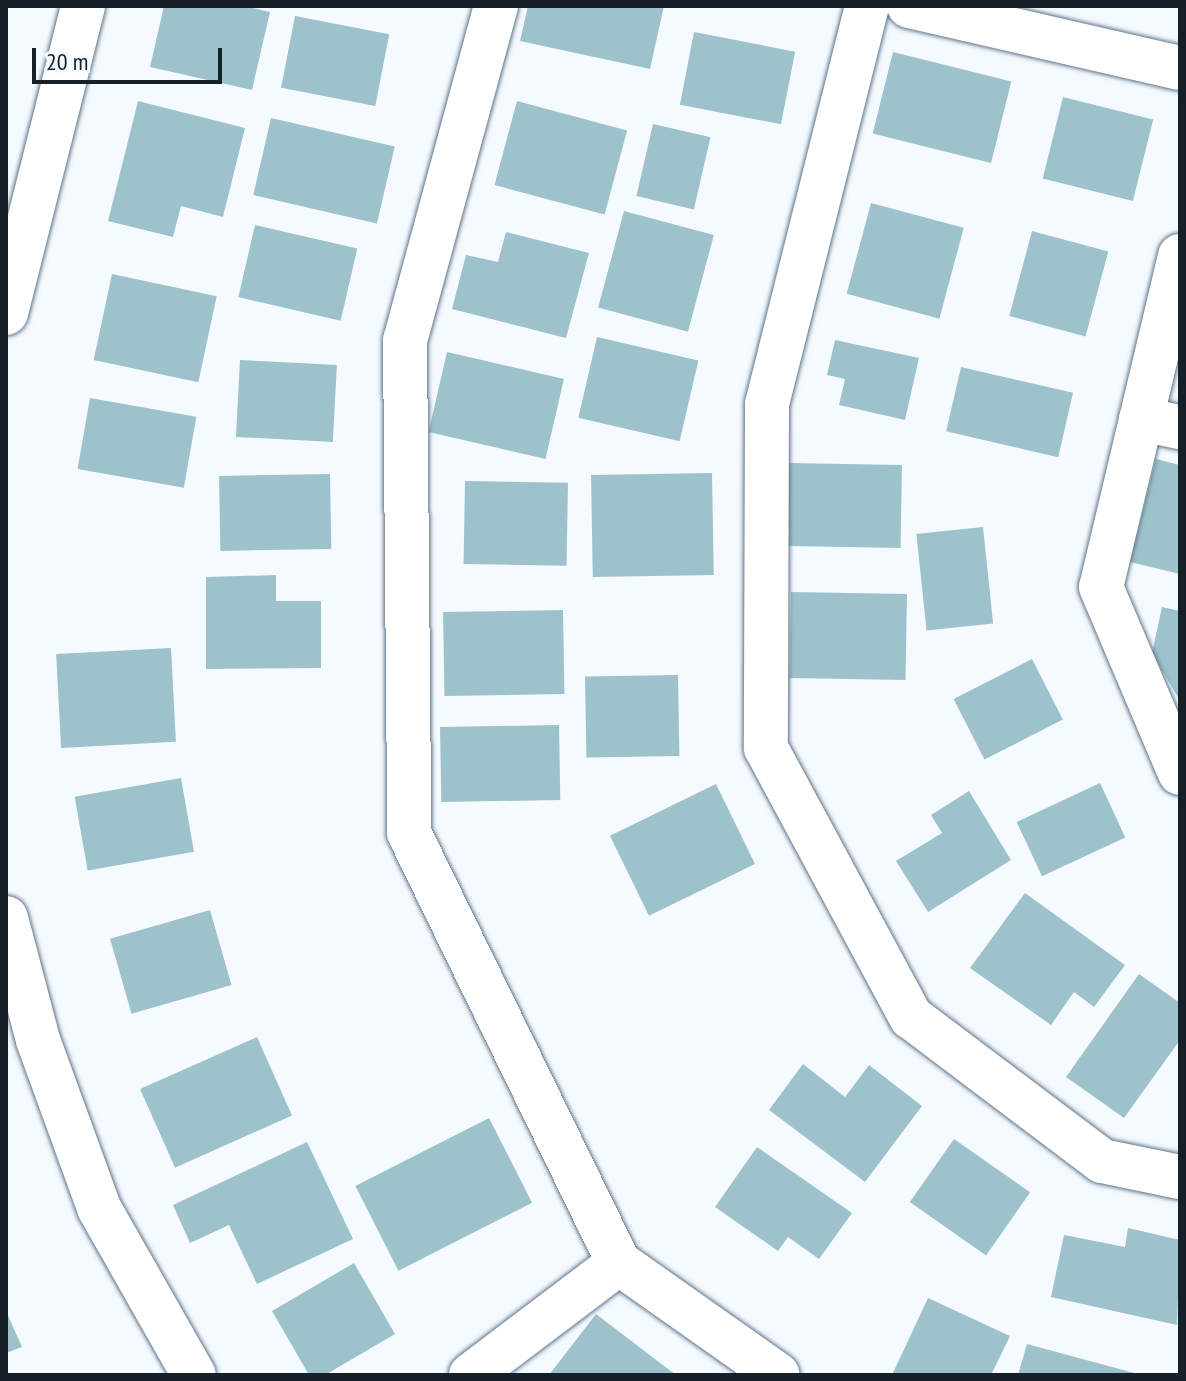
<!DOCTYPE html>
<html>
<head>
<meta charset="utf-8">
<style>
	body { margin:0 }
	#map { position:relative; width:1186px; height:1381px; overflow:hidden; background:#f5faff; font-family:"PT Sans Narrow",sans-serif }
	div>[style] { position:absolute }
	.building>* { inset:0; background:#9ec2cc; transform-origin:0 0 }
	.roads { filter:drop-shadow(0 0 2px #5e7589) drop-shadow(0 0 2px #5e7589) }
	.minor>* { height:44px; margin:-22px; padding:0 22px; transform-origin:22px; border-radius:22px; background:#fff }
	span { translate:-50% -50%; white-space:nowrap; text-align:center; line-height:1.15; -webkit-text-stroke:8px #f5faff; paint-order:stroke }
	.frame { position:absolute; inset:0; border:8px solid #162028; pointer-events:none }
	.scale { position:absolute; left:32px; top:48px; width:190px; height:36px; box-sizing:border-box; border:4px solid #162028; border-top:0; padding-left:10px; font-size:24px; line-height:28px; white-space:nowrap; color:#162028; -webkit-text-stroke:6px #f5faff; paint-order:stroke }
</style>
</head>
<body>
<div id="map">
	<div class="building">
		<div style="clip-path:polygon(164px 6px,244px 6px,270px 12px,252px 90px,150px 67px)"></div>
		<div style="clip-path:polygon(528px 6px,664px 6px,650px 69px,520px 41px)"></div>
		<div style="left:295px;top:16px;width:96px;height:73px;rotate:11deg"></div>
		<div style="left:694px;top:32px;width:103px;height:74px;rotate:11deg"></div>
		<div style="left:893px;top:52px;width:122px;height:84px;rotate:14deg"></div>
		<div style="left:1063px;top:97px;width:93px;height:84px;rotate:14deg"></div>
		<div style="clip-path:polygon(138px 101px,245px 128px,223px 217px,181px 206px,173px 237px,108px 221px)"></div>
		<div style="left:517px;top:101px;width:114px;height:87px;rotate:15deg"></div>
		<div style="left:271px;top:118px;width:127px;height:79px;rotate:13deg"></div>
		<div style="left:653px;top:124px;width:59px;height:74px;rotate:13deg"></div>
		<div style="left:871px;top:203px;width:96px;height:94px;rotate:15deg"></div>
		<div style="left:624px;top:211px;width:93px;height:100px;rotate:15deg"></div>
		<div style="left:255px;top:225px;width:105px;height:74px;rotate:13deg"></div>
		<div style="left:1032px;top:231px;width:79px;height:88px;rotate:15deg"></div>
		<div style="clip-path:polygon(506px 232px,589px 253px,566px 338px,452px 309px,466px 255px,498px 262px)"></div>
		<div style="left:112px;top:274px;width:107px;height:88px;rotate:12deg"></div>
		<div style="left:597px;top:337px;width:104px;height:83px;rotate:13deg"></div>
		<div style="clip-path:polygon(835px 340px,919px 358px,905px 420px,839px 405px,845px 379px,827px 375px)"></div>
		<div style="left:447px;top:352px;width:120px;height:82px;rotate:13deg"></div>
		<div style="left:240px;top:360px;width:97px;height:77px;rotate:3deg"></div>
		<div style="left:961px;top:367px;width:115px;height:66px;rotate:13deg"></div>
		<div style="left:90px;top:398px;width:108px;height:72px;rotate:10deg"></div>
		<div style="clip-path:polygon(1156px 459px,1180px 465px,1180px 574px,1130px 562px)"></div>
		<div style="left:789px;top:463px;width:113px;height:83px;rotate:1deg"></div>
		<div style="left:712px;top:473px;width:102px;height:121px;rotate:89deg"></div>
		<div style="left:330px;top:474px;width:75px;height:111px;rotate:89deg"></div>
		<div style="left:465px;top:481px;width:103px;height:83px;rotate:1deg"></div>
		<div style="left:983px;top:527px;width:97px;height:67px;rotate:84deg"></div>
		<div style="clip-path:polygon(276px 575px,276px 601px,321px 601px,321px 668px,206px 669px,206px 577px)"></div>
		<div style="left:791px;top:592px;width:116px;height:86px;rotate:1deg"></div>
		<div style="clip-path:polygon(1162px 607px,1180px 611px,1180px 701px,1152px 653px)"></div>
		<div style="left:563px;top:610px;width:84px;height:120px;rotate:89deg"></div>
		<div style="left:171px;top:648px;width:94px;height:115px;rotate:87deg"></div>
		<div style="left:1032px;top:659px;width:68px;height:88px;rotate:63deg"></div>
		<div style="left:678px;top:675px;width:81px;height:93px;rotate:89deg"></div>
		<div style="left:559px;top:725px;width:75px;height:119px;rotate:89deg"></div>
		<div style="left:181px;top:778px;width:75px;height:108px;rotate:80deg"></div>
		<div style="left:1100px;top:783px;width:60px;height:92px;rotate:65deg"></div>
		<div style="left:716px;top:784px;width:89px;height:118px;rotate:64deg"></div>
		<div style="clip-path:polygon(969px 791px,1011px 860px,928px 912px,896px 861px,942px 833px,931px 815px)"></div>
		<div style="clip-path:polygon(1025px 893px,1125px 965px,1094px 1007px,1074px 992px,1051px 1025px,970px 968px)"></div>
		<div style="left:210px;top:910px;width:78px;height:104px;rotate:74deg"></div>
		<div style="clip-path:polygon(1139px 974px,1180px 1003px,1180px 1040px,1124px 1118px,1066px 1077px)"></div>
		<div style="left:257px;top:1037px;width:86px;height:128px;rotate:66deg"></div>
		<div style="clip-path:polygon(803px 1064px,845px 1097px,869px 1065px,922px 1106px,865px 1182px,769px 1110px)"></div>
		<div style="left:489px;top:1118px;width:95px;height:150px;rotate:63deg"></div>
		<div style="left:954px;top:1139px;width:93px;height:77px;rotate:35deg"></div>
		<div style="clip-path:polygon(307px 1142px,353px 1239px,257px 1284px,229px 1225px,190px 1243px,173px 1205px)"></div>
		<div style="clip-path:polygon(757px 1147px,852px 1213px,819px 1259px,788px 1237px,778px 1251px,715px 1207px)"></div>
		<div style="clip-path:polygon(1128px 1228px,1180px 1240px,1177px 1325px,1051px 1297px,1064px 1235px,1125px 1247px)"></div>
		<div style="clip-path:polygon(354px 1263px,395px 1334px,325px 1375px,309px 1375px,272px 1311px)"></div>
		<div style="clip-path:polygon(928px 1298px,1010px 1336px,991px 1375px,892px 1375px)"></div>
		<div style="clip-path:polygon(6px 1311px,22px 1347px,6px 1353px)"></div>
		<div style="clip-path:polygon(596px 1314px,676px 1375px,549px 1375px)"></div>
		<div style="clip-path:polygon(1027px 1344px,1138px 1374px,1137px 1375px,1018px 1375px)"></div>
	</div>
	<div class="roads">
		<div class="minor">
			<div style="left:496px;top:6px;width:346px;rotate:105.2deg"></div>
			<div style="left:405px;top:340px;width:493px;rotate:89.5deg"></div>
			<div style="left:409px;top:833px;width:479px;rotate:64deg"></div>
			<div style="left:619px;top:1263px;width:194px;rotate:35.2deg"></div>
			<div style="left:867px;top:6px;width:410px;rotate:104.1deg"></div>
			<div style="left:767px;top:404px;width:344px;rotate:90.2deg"></div>
			<div style="left:766px;top:748px;width:306px;rotate:61.7deg"></div>
			<div style="left:911px;top:1017px;width:239px;rotate:37deg"></div>
			<div style="left:1102px;top:1161px;width:80px;rotate:11.6deg"></div>
			<div style="left:909px;top:6px;width:278px;rotate:12.9deg"></div>
			<div style="left:1180px;top:256px;width:340px;rotate:103.4deg"></div>
			<div style="left:1101px;top:587px;width:202px;rotate:67deg"></div>
			<div style="left:6px;top:313px;width:317px;rotate:-75.9deg"></div>
			<div style="left:1141px;top:419px;width:40px;rotate:12deg"></div>
			<div style="left:6px;top:918px;width:126px;rotate:75.3deg"></div>
			<div style="left:38px;top:1040px;width:179px;rotate:70deg"></div>
			<div style="left:99px;top:1208px;width:192px;rotate:60.4deg"></div>
			<div style="left:471px;top:1375px;width:186px;rotate:-37.1deg"></div>
		</div>
	</div>
	<div class="frame"></div>
	<div class="scale">20 m</div>
</div>
</body>
</html>
